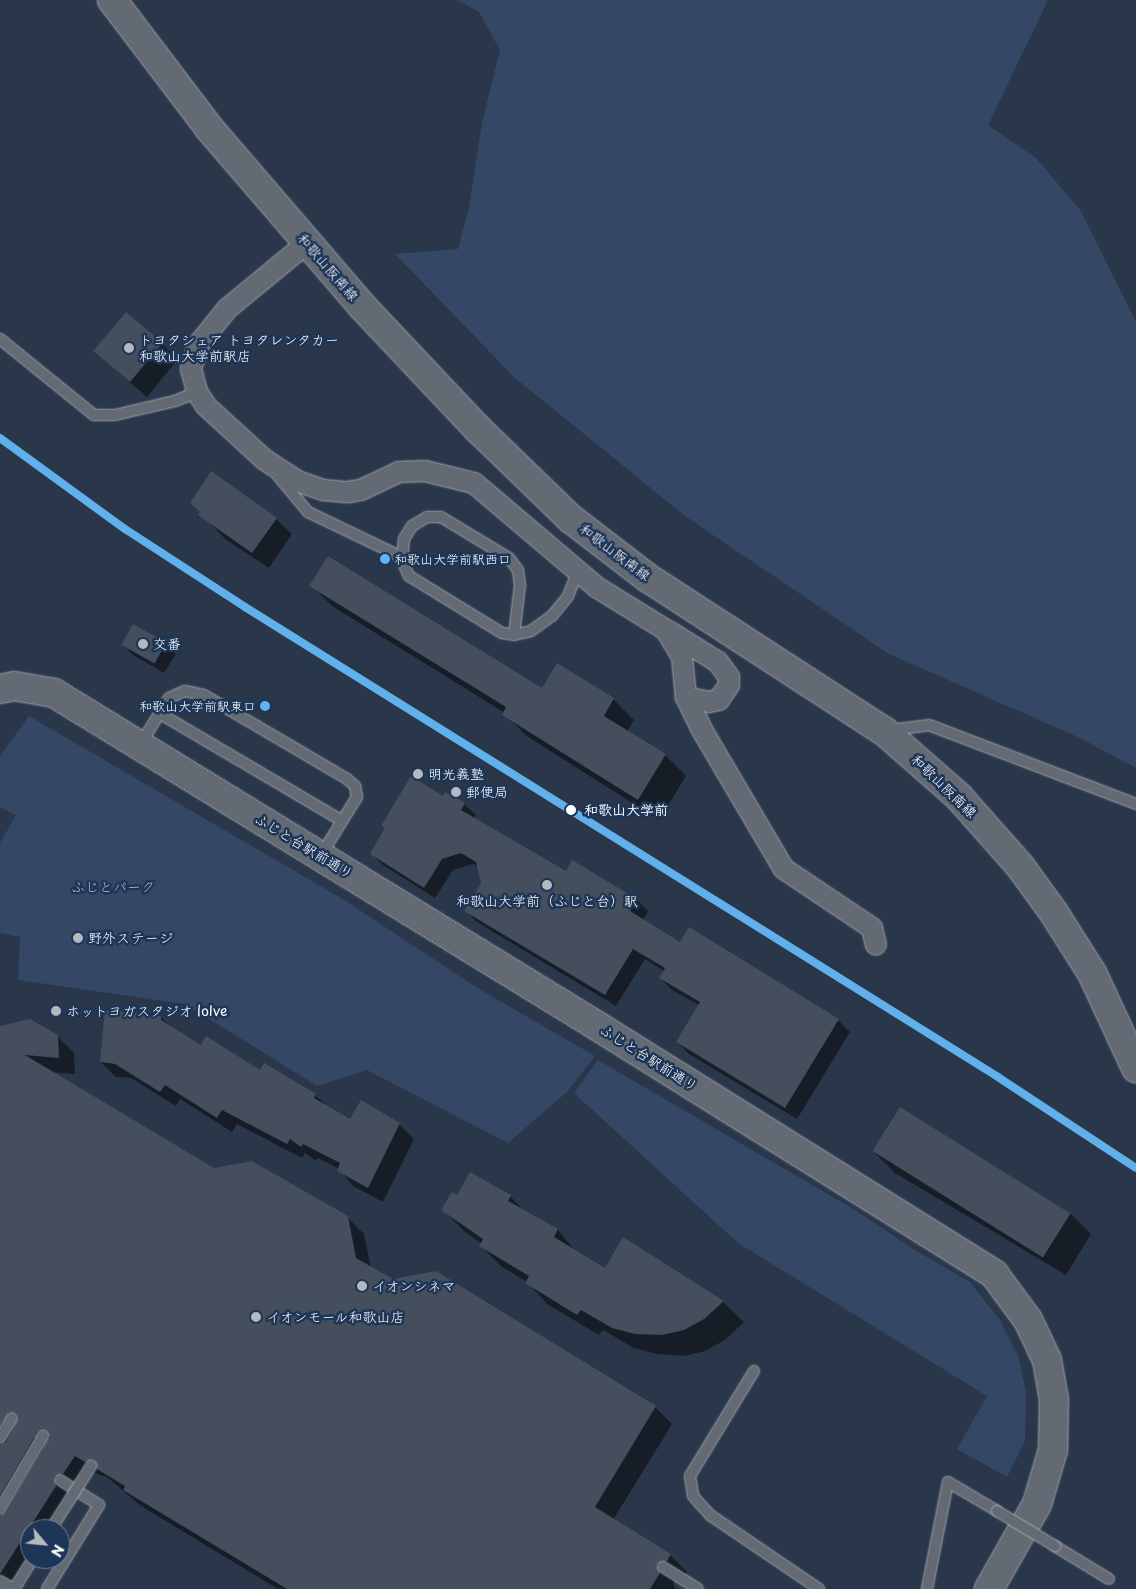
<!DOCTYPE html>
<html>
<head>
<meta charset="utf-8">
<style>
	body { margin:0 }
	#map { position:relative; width:1136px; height:1589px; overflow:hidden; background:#2a374a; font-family:"Playpen Sans","Klee One",sans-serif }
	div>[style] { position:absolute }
	.green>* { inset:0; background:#344865 }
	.shadow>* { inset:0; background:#0007 }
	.building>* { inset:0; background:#444e5c; transform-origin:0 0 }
	.roads { filter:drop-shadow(0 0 1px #9fa5ae) drop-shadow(0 0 1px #9fa5ae) }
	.lane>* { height:10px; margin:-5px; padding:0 5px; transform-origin:5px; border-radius:5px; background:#636a74 }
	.street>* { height:20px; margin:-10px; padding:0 10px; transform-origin:10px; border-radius:10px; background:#636a74 }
	.secondary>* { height:28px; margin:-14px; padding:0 14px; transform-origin:14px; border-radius:14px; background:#636a74 }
	.bridges { filter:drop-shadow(0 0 1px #9fa5ae) drop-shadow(0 0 1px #9fa5ae) }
	.lane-bridge>* { height:10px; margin:-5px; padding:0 5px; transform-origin:5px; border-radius:5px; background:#636a74 }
	.rail-1>* { height:8px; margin:-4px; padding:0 4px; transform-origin:4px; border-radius:4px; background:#60b0eb }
	.dots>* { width:14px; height:14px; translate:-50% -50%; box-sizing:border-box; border:2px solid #1d3557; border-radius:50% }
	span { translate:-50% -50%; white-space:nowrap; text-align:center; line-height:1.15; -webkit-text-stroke:5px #1d3557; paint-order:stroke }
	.bus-label { font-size:13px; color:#fff }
	.left { translate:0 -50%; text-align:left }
	.right { translate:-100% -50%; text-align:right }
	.street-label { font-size:14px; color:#fff }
	.poi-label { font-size:14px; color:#fff }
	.stop-label { font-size:14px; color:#fff; font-weight:700 }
	.park-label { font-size:14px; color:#b9c0ca }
	.north { position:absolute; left:20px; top:1519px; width:50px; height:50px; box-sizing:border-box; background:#1d3557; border:1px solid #77869a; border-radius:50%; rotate:118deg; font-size:14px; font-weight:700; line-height:20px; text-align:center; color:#fff }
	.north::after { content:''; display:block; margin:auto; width:18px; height:22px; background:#b4b9c0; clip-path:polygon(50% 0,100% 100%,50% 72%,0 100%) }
</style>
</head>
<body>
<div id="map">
	<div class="green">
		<div style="clip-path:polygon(457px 0,1048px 0,988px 125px,1036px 158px,1081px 211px,1136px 322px,1136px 768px,1078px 737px,889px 654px,685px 516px,514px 377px,395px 254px,458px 249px,469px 207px,482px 123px,500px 50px,479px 12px)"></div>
		<div style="clip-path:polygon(29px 716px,341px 898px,479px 989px,595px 1056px,567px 1092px,508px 1143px,367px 1070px,317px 1086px,185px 1004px,18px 980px,20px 937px,0 933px,0 843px,16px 815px,0 807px,0 756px)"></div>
		<div style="clip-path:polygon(598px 1060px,855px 1210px,913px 1249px,970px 1282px,1000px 1320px,1019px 1358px,1026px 1393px,1025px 1441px,1007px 1477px,957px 1449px,987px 1396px,738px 1243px,574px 1093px)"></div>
	</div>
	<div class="shadow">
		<div style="clip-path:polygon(162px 344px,178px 359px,147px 397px,96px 353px)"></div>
		<div style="clip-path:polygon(191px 502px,276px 519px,292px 534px,269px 568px,225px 539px)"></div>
		<div style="clip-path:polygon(311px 585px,543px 690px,613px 699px,634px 720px,627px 732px,665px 755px,686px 776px,659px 820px,525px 735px,505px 713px,332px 606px)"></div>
		<div style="clip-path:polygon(165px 643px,176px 654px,164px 673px,133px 655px,123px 645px)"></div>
		<div style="clip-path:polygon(444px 798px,464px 804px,476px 815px,473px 819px,566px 873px,572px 862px,637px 900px,648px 911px,643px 920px,680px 944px,838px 1020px,850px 1032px,797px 1119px,689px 1054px,677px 1042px,699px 1005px,672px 990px,660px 978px,664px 971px,645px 959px,616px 1006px,477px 922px,466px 911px,482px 883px,479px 867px,473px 864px,453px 870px,435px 898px,383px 865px,372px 854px,386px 829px,382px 825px)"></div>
		<div style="clip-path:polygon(161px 1017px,173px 1029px,201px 1047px,315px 1095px,328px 1107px,350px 1120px,399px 1124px,414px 1139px,383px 1202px,353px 1186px,339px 1169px,318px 1158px,316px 1161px,305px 1153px,302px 1158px,237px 1124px,232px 1132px,180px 1099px,176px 1106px,131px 1078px,116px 1077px,101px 1062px)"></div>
		<div style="clip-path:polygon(0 1027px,57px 1036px,74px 1053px,75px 1074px,51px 1072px,214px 1169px,347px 1217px,364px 1234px,371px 1268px,393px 1280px,435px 1273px,655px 1407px,672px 1424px,613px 1520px,670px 1555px,687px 1572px,683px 1578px,673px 1580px,675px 1589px,278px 1589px,141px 1506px,107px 1477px,92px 1472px,56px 1529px,30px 1529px,30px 1559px,19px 1589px,0 1589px,0 1417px,14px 1430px,16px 1427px,34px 1437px,45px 1448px,50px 1433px,0 1384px)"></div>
		<div style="clip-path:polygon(874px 1152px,1070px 1213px,1091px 1234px,1066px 1275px,895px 1173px)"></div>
		<div style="clip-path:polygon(458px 1196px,510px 1196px,526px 1213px,558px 1230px,577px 1253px,605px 1269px,723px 1302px,744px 1322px,725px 1340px,705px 1351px,684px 1356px,657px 1354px,634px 1348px,603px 1330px,599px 1335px,547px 1304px,527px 1282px,502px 1267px,481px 1246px,482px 1244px,464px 1231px,443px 1210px)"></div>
	</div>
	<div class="building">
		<div style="left:126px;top:312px;width:48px;height:51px;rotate:40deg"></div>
		<div style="clip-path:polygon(211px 471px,277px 518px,252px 553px,198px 515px,200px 512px,190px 503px)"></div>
		<div style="clip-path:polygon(328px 556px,542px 688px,557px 663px,614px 698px,604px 716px,666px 754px,638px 800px,502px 715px,506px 707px,309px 586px)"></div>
		<div style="left:133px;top:624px;width:38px;height:24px;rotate:29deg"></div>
		<div style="clip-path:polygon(411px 776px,443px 796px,445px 792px,465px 803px,461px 810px,566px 871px,572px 860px,637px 899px,630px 911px,680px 942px,689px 927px,839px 1019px,785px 1108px,676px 1042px,700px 1002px,659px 978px,665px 968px,633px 949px,605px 995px,464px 911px,481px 883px,476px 862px,461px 853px,442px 859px,424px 888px,370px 854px,385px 828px,381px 826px)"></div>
		<div style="clip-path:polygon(105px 1010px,161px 1016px,161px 1020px,201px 1045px,206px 1036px,260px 1070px,264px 1063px,316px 1094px,314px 1098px,350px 1119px,361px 1100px,400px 1123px,368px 1188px,337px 1171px,340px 1163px,303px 1144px,301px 1147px,290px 1139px,287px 1144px,222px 1110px,217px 1118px,165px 1085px,160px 1092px,115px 1064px,100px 1062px)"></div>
		<div style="clip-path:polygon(30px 1019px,58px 1035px,59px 1058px,25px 1055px,214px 1168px,252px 1161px,348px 1216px,356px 1258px,393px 1279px,436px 1271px,656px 1406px,595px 1507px,671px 1554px,667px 1561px,657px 1564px,660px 1573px,650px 1589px,287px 1589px,123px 1490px,125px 1486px,97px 1469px,94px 1460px,85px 1462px,75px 1456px,63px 1474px,54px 1477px,56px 1486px,0 1574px,0 1516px,6px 1512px,50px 1437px,46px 1430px,37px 1432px,0 1495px,0 1445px,6px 1442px,19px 1418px,16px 1412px,9px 1412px,0 1425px,0 1026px)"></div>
		<div style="left:900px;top:1107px;width:201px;height:52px;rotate:32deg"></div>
		<div style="clip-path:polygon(470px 1172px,511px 1195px,508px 1201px,558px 1229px,554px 1237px,605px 1268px,623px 1237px,724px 1301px,704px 1319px,684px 1330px,662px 1335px,635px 1334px,612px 1328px,581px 1310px,577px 1315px,525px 1283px,529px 1276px,479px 1246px,483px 1239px,441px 1210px,452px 1192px,457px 1195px)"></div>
	</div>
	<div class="roads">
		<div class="lane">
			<div style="left:0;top:339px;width:121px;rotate:39deg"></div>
			<div style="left:94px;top:415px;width:21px"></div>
			<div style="left:115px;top:415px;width:62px;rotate:-13.1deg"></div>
			<div style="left:175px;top:401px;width:24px;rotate:-22deg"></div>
			<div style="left:278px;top:476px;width:47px;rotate:50.2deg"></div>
			<div style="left:308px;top:512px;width:104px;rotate:25.6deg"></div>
			<div style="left:514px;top:635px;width:50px;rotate:-83.2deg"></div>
			<div style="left:520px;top:585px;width:15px;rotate:-98deg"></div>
			<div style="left:518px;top:570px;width:15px;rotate:-127deg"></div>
			<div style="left:509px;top:558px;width:79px;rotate:-148.9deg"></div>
			<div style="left:441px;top:517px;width:14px;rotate:180deg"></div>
			<div style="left:427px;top:517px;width:17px;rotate:149deg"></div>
			<div style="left:412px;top:526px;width:15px;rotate:122deg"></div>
			<div style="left:404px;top:539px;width:22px;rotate:95deg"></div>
			<div style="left:402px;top:561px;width:17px;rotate:65deg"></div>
			<div style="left:409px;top:576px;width:109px;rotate:31.5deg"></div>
			<div style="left:502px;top:633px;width:12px;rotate:9deg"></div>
			<div style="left:514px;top:635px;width:17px;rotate:-13deg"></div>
			<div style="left:531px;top:631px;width:26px;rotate:-36deg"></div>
			<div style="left:552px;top:616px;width:26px;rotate:-51deg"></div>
			<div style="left:568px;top:596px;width:27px;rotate:-68deg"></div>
			<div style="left:159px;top:713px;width:212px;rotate:30.5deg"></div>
			<div style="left:890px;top:730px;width:39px;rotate:-7deg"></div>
			<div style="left:929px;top:725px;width:222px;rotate:20.9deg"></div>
			<div style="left:140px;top:745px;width:55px;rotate:-58.3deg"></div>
			<div style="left:169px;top:698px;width:17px;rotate:-24deg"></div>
			<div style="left:185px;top:691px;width:19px;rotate:12deg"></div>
			<div style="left:204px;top:695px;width:166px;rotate:30.4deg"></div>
			<div style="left:347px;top:779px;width:11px;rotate:41deg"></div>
			<div style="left:355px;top:786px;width:11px;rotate:80deg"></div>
			<div style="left:357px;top:797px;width:68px;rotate:121.8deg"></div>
			<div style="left:754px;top:1371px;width:123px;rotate:121.4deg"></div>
			<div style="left:690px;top:1476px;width:20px;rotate:81deg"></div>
			<div style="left:693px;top:1496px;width:25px;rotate:48deg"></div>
			<div style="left:710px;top:1515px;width:132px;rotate:34.2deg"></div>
			<div style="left:0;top:1438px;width:23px;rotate:-59deg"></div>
			<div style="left:0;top:1509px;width:85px;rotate:-59.5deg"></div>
			<div style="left:1055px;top:1546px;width:63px;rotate:31.4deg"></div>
			<div style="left:663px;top:1567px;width:41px;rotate:32.2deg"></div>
			<div style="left:0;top:1581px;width:16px;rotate:30deg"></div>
			<div style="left:14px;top:1589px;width:36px;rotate:-58deg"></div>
			<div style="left:47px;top:1589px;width:99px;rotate:-58.2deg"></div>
			<div style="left:99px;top:1505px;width:46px;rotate:-147.3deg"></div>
			<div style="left:927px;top:1589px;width:109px;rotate:-78.9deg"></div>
			<div style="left:948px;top:1482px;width:57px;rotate:30.6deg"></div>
		</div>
		<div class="street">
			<div style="left:307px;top:243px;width:104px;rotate:140.5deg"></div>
			<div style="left:227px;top:309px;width:45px;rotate:128.7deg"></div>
			<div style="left:199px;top:344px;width:26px;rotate:108deg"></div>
			<div style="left:191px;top:369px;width:24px;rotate:75deg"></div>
			<div style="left:197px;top:392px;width:17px;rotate:57deg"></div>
			<div style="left:206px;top:406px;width:80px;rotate:42.5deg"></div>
			<div style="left:265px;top:460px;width:38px;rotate:33deg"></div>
			<div style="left:297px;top:481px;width:28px;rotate:19deg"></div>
			<div style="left:323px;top:490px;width:25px;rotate:5deg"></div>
			<div style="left:348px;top:492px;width:13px;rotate:-9deg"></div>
			<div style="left:361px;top:490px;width:42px;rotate:-25.3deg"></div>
			<div style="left:399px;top:472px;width:26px;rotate:-2deg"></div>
			<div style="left:425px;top:471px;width:50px;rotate:13.8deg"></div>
			<div style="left:474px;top:483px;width:162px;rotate:40.3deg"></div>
			<div style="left:598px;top:588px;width:80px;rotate:31.7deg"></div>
			<div style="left:666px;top:630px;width:31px;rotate:59deg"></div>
			<div style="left:682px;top:657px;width:40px;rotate:84.3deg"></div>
			<div style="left:686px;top:697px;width:37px;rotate:64deg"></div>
			<div style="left:702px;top:730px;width:161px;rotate:59.5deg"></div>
			<div style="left:784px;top:869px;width:106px;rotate:33.8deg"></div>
			<div style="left:872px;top:928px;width:17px;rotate:77deg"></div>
			<div style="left:670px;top:632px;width:57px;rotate:32deg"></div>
			<div style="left:718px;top:662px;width:19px;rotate:54deg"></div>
			<div style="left:729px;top:677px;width:8px;rotate:90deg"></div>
			<div style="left:729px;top:685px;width:18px;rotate:124deg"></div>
			<div style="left:719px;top:700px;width:10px;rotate:169deg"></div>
			<div style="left:709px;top:702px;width:24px;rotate:-168deg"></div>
		</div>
		<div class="secondary">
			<div style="left:112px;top:0;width:161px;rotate:52.8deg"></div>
			<div style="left:209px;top:128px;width:235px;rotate:49.3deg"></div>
			<div style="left:362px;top:306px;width:170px;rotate:46.7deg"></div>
			<div style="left:479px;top:430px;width:128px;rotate:44.1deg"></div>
			<div style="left:571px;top:519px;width:97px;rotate:37.5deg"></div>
			<div style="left:648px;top:578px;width:281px;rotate:33deg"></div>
			<div style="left:884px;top:731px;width:100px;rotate:41.3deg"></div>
			<div style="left:959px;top:797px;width:92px;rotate:48.5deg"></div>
			<div style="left:1020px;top:866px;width:58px;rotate:54.1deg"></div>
			<div style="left:1054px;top:913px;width:71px;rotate:57.7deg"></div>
			<div style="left:1092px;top:973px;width:105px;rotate:65.1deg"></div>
			<div style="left:0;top:689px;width:14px;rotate:-12deg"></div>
			<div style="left:14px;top:686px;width:41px;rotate:9.9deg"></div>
			<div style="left:54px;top:693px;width:639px;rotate:31.5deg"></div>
			<div style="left:599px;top:1027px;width:466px;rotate:32deg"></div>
			<div style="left:994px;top:1274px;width:57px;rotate:53.5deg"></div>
			<div style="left:1028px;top:1320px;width:44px;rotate:64.6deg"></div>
			<div style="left:1047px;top:1360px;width:40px;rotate:80deg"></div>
			<div style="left:1054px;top:1399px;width:51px;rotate:91.1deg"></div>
			<div style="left:1053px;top:1450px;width:56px;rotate:106.5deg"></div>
			<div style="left:1037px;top:1504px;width:98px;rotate:119.5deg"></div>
		</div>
	</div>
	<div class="bridges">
		<div class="lane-bridge">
			<div style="left:997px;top:1511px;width:68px;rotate:31.1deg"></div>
			<div style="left:51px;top:1529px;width:75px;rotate:-57.6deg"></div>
		</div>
	</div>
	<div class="rail-1">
		<div style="left:0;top:438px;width:155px;rotate:36.1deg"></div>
		<div style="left:125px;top:529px;width:143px;rotate:33deg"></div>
		<div style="left:245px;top:607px;width:888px;rotate:31.97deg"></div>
		<div style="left:998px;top:1077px;width:165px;rotate:33.4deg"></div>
	</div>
	<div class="dots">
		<div style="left:129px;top:348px;background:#b4b9c0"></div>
		<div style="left:385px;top:559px;background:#66b1f2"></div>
		<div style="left:143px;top:644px;background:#b4b9c0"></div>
		<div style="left:265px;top:706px;background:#66b1f2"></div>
		<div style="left:418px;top:774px;background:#b4b9c0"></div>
		<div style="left:456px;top:792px;background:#b4b9c0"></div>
		<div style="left:571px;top:810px;background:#fff"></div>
		<div style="left:547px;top:885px;background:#b4b9c0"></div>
		<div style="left:78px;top:938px;background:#b4b9c0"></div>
		<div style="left:56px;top:1011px;background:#b4b9c0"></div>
		<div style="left:362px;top:1286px;background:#b4b9c0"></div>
		<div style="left:256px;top:1317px;background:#b4b9c0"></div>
	</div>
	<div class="bus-label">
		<span class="left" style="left:394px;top:559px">和歌山大学前駅西口</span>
		<span class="right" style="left:256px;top:706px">和歌山大学前駅東口</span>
	</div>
	<div class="street-label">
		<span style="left:328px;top:267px;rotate:49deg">和歌山阪南線</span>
		<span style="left:615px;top:552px;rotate:37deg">和歌山阪南線</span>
		<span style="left:944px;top:786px;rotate:44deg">和歌山阪南線</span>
		<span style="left:304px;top:846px;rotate:31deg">ふじと台駅前通り</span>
		<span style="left:649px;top:1058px;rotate:32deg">ふじと台駅前通り</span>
	</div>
	<div class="poi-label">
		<span class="left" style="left:139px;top:348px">トヨタシェア トヨタレンタカー<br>和歌山大学前駅店</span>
		<span class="left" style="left:153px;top:644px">交番</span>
		<span class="left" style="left:428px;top:774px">明光義塾</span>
		<span class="left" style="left:466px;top:792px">郵便局</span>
		<span style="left:547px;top:901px">和歌山大学前（ふじと台）駅</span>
		<span class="left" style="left:88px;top:938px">野外ステージ</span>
		<span class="left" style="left:66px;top:1011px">ホットヨガスタジオ loIve</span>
		<span class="left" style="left:372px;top:1286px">イオンシネマ</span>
		<span class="left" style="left:266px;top:1317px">イオンモール和歌山店</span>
	</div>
	<div class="stop-label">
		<span class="left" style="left:584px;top:810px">和歌山大学前</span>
	</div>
	<div class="park-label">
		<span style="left:113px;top:887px">ふじとパーク</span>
	</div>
	<div class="north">N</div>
</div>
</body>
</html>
